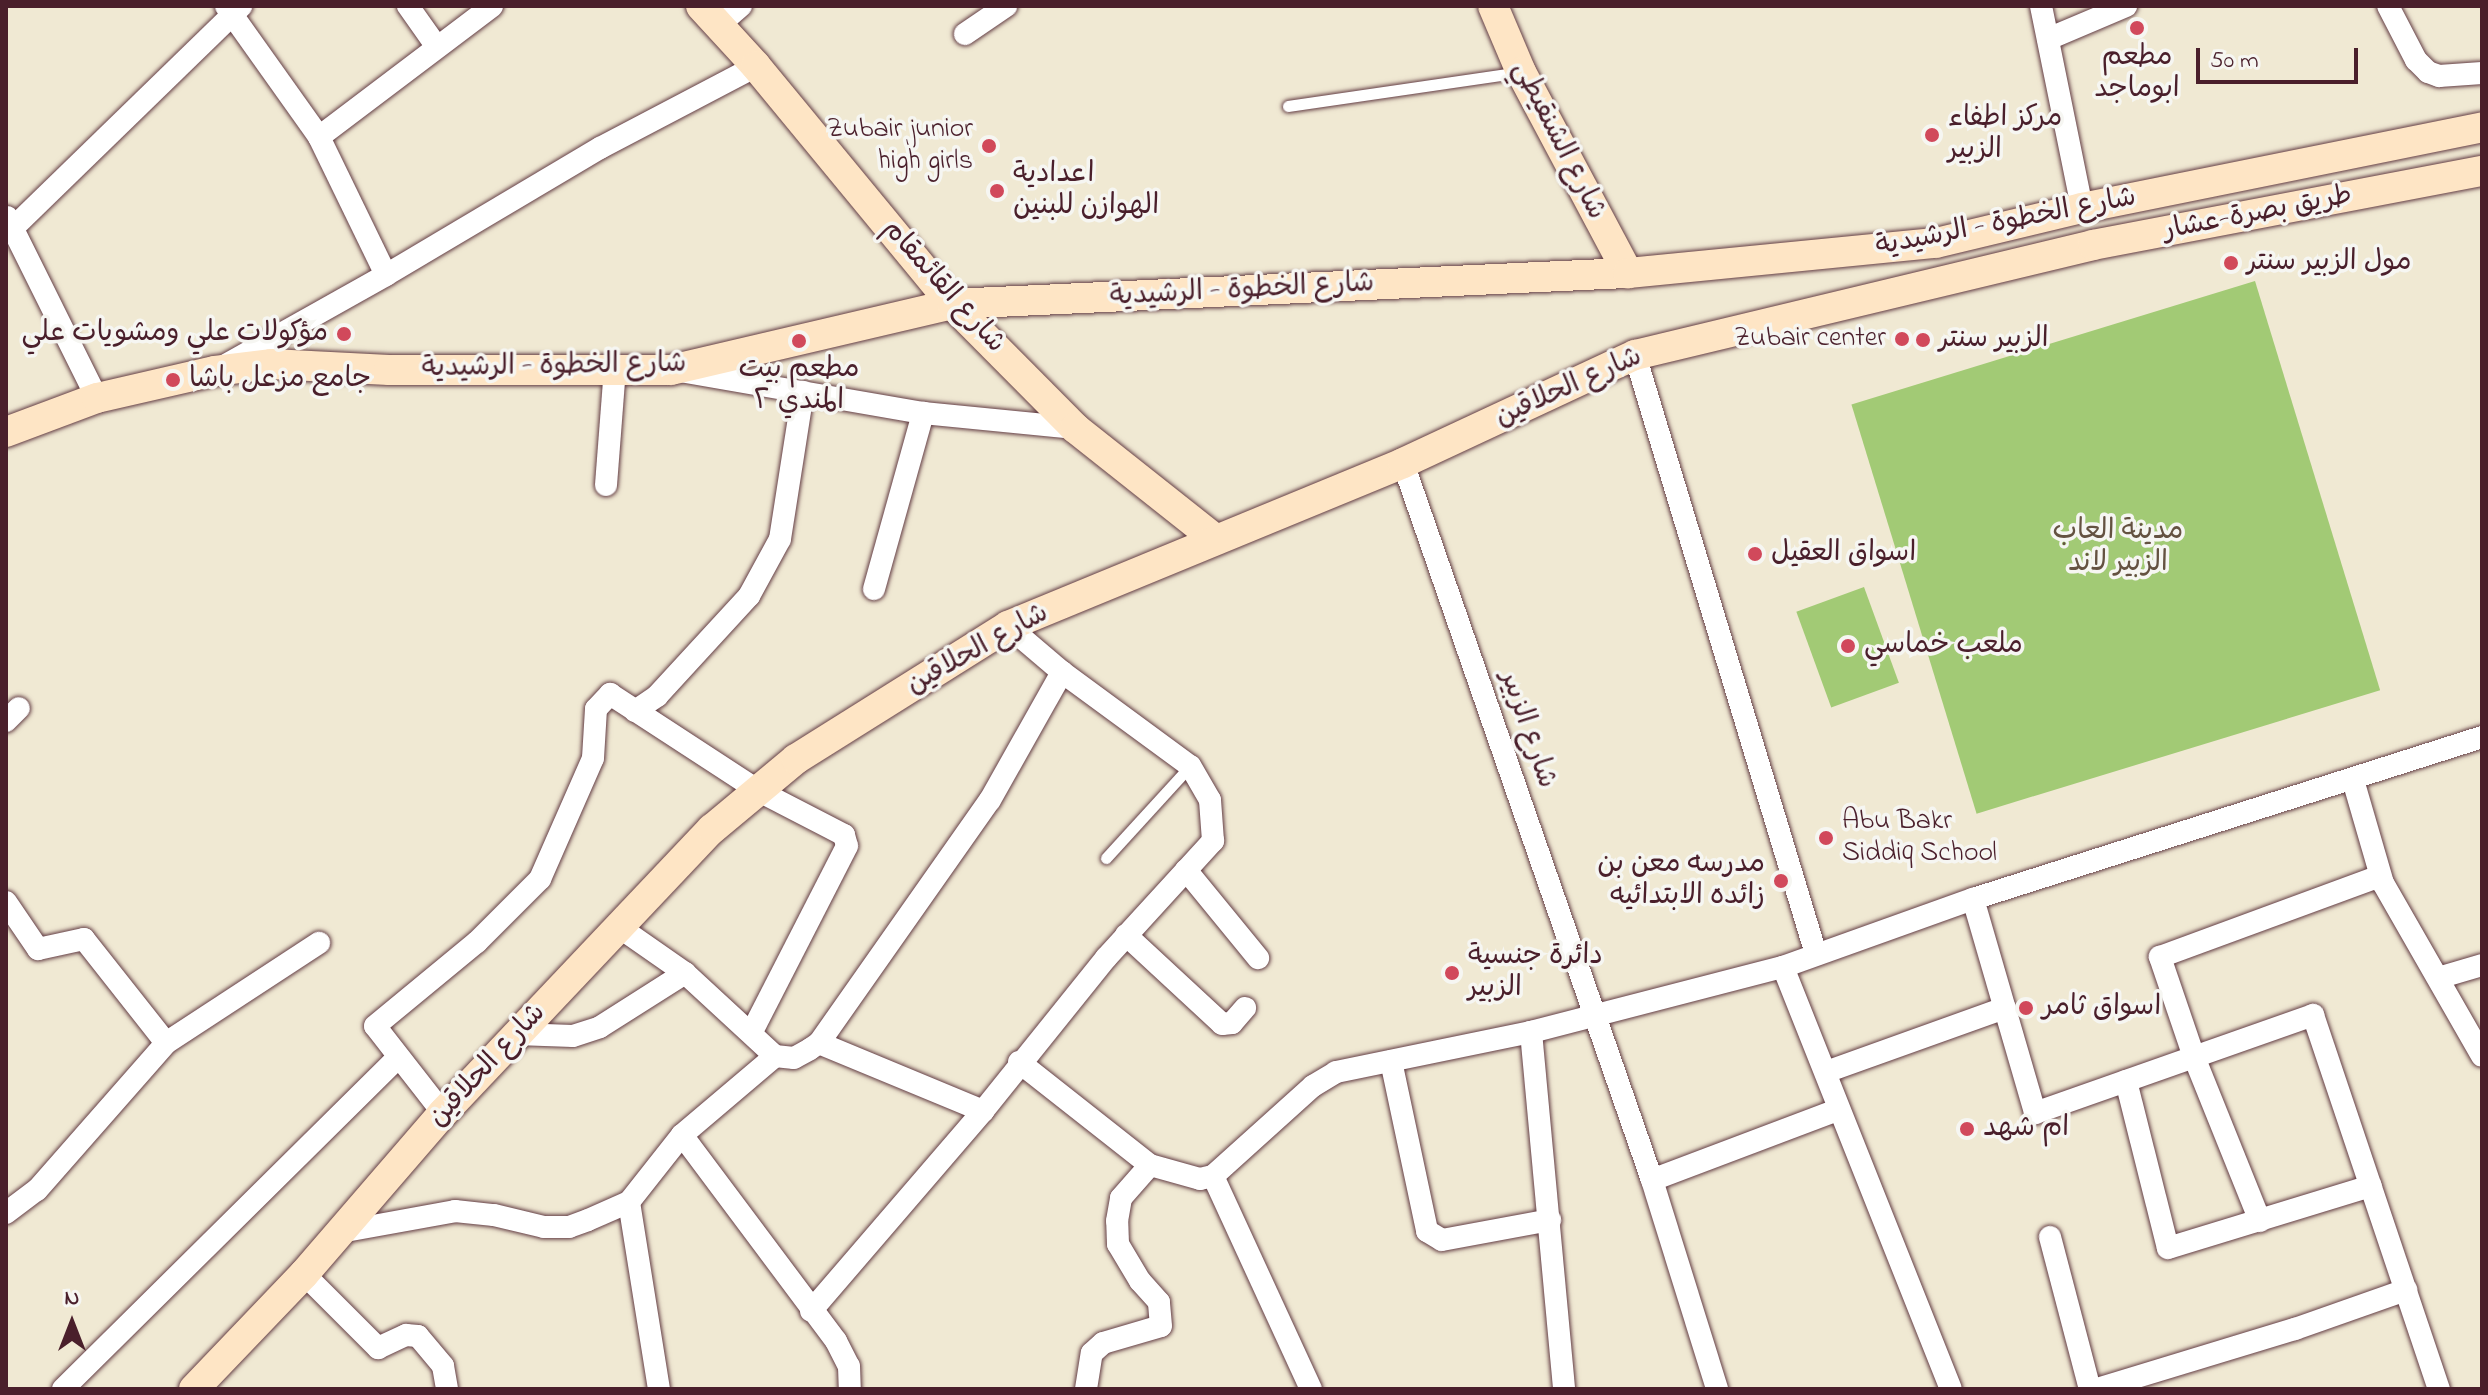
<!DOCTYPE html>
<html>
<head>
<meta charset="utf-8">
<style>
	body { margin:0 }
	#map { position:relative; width:2488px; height:1395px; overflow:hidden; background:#f0e9d3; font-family:"Indie Flower","Playpen Sans Arabic",sans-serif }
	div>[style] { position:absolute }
	.green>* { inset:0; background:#a2ca75; transform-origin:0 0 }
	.roads { filter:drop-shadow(0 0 2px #633d44) drop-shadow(0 0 2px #633d44) }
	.lane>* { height:11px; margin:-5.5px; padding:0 5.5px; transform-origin:5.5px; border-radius:5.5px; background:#fff }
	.street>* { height:22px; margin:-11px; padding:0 11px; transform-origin:11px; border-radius:11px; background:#fff }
	.secondary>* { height:30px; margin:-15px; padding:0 15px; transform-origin:15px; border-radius:15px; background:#fee5c5 }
	.dots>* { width:22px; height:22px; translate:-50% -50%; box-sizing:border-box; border:4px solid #f6f6f2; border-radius:50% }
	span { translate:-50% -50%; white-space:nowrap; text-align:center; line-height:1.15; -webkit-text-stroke:7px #f6f6f2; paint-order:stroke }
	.poi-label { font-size:28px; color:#4a1f2b }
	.left { translate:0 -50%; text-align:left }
	.right { translate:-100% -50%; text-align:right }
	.street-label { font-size:28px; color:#4a1f2b }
	.park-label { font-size:28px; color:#645241 }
	.frame { position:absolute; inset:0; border:8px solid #4a1f2b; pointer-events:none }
	.north { position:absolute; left:32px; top:1283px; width:80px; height:80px; -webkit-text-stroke:6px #f6f6f2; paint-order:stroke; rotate:0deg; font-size:22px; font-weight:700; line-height:32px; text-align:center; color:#4a1f2b }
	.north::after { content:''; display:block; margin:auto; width:28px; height:36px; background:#4a1f2b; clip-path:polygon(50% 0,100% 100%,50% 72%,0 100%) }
	.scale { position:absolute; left:2196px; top:48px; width:162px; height:36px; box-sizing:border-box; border:4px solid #4a1f2b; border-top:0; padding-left:10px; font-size:24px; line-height:28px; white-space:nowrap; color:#4a1f2b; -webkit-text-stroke:6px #f6f6f2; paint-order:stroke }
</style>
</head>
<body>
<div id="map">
	<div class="green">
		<div style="left:2255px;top:281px;width:428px;height:422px;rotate:73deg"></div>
		<div style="left:1864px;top:587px;width:102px;height:72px;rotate:70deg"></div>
	</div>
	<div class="roads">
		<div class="lane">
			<div style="left:1288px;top:106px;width:235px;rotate:-8.3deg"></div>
			<div style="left:1106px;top:858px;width:125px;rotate:-47.6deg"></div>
		</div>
		<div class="street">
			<div style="left:226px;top:6px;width:161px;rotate:54.6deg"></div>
			<div style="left:319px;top:137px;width:153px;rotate:64.1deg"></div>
			<div style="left:408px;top:6px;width:50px;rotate:54.7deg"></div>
			<div style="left:2041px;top:6px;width:206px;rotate:78.5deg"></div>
			<div style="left:2388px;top:6px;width:61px;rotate:62.6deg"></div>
			<div style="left:2416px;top:60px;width:17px;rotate:45deg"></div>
			<div style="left:2428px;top:72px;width:12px;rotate:20deg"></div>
			<div style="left:2439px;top:76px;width:43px;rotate:-4deg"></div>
			<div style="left:719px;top:25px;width:29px;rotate:-41deg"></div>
			<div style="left:965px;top:34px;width:50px;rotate:-34.3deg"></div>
			<div style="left:2048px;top:39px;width:85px;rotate:-22.9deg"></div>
			<div style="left:319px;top:137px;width:217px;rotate:-37.1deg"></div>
			<div style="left:7px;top:217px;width:202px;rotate:63.6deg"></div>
			<div style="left:14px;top:227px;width:317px;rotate:-44.2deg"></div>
			<div style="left:1635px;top:355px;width:626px;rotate:73.19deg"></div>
			<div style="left:224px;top:366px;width:186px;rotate:-29.3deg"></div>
			<div style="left:386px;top:275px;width:249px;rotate:-30.7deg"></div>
			<div style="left:600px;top:148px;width:176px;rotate:-27.7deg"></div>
			<div style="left:680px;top:371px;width:247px;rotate:9.8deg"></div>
			<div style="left:923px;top:413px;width:153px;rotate:5.6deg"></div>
			<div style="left:1403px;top:463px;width:759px;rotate:70.85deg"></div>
			<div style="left:1652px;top:1180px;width:219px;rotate:72.7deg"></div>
			<div style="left:606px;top:485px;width:116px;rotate:-85.6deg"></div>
			<div style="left:874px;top:589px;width:183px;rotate:-74.4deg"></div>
			<div style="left:635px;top:711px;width:27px;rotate:-34deg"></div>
			<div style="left:657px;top:696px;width:136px;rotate:-47.4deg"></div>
			<div style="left:749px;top:596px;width:65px;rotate:-61.5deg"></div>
			<div style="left:780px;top:539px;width:149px;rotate:-81.1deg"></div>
			<div style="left:6px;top:721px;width:18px;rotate:-45deg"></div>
			<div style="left:2353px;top:780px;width:107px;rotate:73.8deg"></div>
			<div style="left:2383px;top:883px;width:199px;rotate:60.2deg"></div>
			<div style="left:1186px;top:870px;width:114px;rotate:50.7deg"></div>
			<div style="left:1973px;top:899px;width:223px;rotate:73.8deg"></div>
			<div style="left:2035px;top:1113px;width:295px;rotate:-19.4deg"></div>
			<div style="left:2313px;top:1015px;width:395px;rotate:71.4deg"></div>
			<div style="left:6px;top:902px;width:57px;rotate:55.8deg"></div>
			<div style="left:38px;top:949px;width:47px;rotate:-12.3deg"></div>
			<div style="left:84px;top:939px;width:132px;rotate:51.7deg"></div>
			<div style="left:619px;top:927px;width:80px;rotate:34.9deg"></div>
			<div style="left:685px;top:973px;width:122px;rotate:42.7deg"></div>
			<div style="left:775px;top:1056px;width:19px;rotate:6deg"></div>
			<div style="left:794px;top:1058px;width:18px;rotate:-29deg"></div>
			<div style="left:810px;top:1049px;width:11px;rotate:-34deg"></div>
			<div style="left:819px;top:1043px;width:297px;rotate:-54.9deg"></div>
			<div style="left:990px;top:800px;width:147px;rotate:-60.6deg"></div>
			<div style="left:1126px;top:935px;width:131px;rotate:42.8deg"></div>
			<div style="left:1222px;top:1024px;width:10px;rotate:-6deg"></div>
			<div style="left:1232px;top:1023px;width:20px;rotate:-49deg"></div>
			<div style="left:1783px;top:967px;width:454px;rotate:68.3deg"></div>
			<div style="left:2438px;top:978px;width:46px;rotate:-16.5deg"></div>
			<div style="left:1531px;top:1032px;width:359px;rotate:84.7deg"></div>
			<div style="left:516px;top:1034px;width:57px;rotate:2deg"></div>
			<div style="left:573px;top:1036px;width:28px;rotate:-18deg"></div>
			<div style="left:600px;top:1027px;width:101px;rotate:-32.4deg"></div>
			<div style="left:819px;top:1043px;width:178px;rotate:22.5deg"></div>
			<div style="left:1391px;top:1061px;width:174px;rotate:78deg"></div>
			<div style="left:1427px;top:1231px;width:17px;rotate:31deg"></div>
			<div style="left:1442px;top:1240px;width:110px;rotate:-10.5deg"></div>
			<div style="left:1019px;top:1062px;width:167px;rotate:38.2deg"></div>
			<div style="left:1150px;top:1165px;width:52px;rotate:15.6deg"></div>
			<div style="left:1200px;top:1179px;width:13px;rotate:-13deg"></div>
			<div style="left:1213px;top:1176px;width:135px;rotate:-42deg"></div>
			<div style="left:1313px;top:1086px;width:27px;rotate:-31deg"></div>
			<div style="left:1336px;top:1072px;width:199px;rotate:-11.6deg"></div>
			<div style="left:1531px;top:1032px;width:260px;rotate:-14.5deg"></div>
			<div style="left:1783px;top:967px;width:202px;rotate:-19.7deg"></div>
			<div style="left:1973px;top:899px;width:534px;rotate:-17.65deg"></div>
			<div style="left:1826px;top:1072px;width:190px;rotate:-19.7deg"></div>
			<div style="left:2126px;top:1081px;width:172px;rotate:75.9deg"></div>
			<div style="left:2168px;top:1248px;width:212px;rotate:-17deg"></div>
			<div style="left:443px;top:1113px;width:110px;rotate:-128deg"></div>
			<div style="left:375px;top:1026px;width:132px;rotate:-39.5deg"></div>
			<div style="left:477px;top:942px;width:89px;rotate:-45deg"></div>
			<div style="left:540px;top:879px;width:132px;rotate:-66.3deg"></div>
			<div style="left:593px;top:758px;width:49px;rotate:-86.5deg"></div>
			<div style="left:596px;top:709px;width:21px;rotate:-47deg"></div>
			<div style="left:610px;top:694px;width:176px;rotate:33.1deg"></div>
			<div style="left:757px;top:790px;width:98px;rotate:27.3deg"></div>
			<div style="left:844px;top:835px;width:11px;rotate:75deg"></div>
			<div style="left:847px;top:846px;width:209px;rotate:117.1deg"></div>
			<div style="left:682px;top:1135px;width:257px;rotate:53.2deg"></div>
			<div style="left:836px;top:1341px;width:28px;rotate:63deg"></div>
			<div style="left:849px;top:1366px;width:23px;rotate:88deg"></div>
			<div style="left:1213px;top:1176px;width:234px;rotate:65.3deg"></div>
			<div style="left:1652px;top:1180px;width:198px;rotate:-20.7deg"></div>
			<div style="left:629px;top:1202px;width:189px;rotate:80.9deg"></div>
			<div style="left:6px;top:1213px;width:39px;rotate:-37deg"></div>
			<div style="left:37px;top:1190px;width:196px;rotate:-48.7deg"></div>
			<div style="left:166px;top:1043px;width:183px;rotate:-33.2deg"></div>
			<div style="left:2260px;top:1221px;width:177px;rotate:-111.9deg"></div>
			<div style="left:2194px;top:1057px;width:106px;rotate:-108.8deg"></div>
			<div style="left:2160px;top:957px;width:234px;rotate:-20.2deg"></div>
			<div style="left:340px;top:1232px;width:117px;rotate:-10.3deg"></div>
			<div style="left:455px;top:1211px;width:39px;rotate:6deg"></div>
			<div style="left:494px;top:1215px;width:51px;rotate:13.5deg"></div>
			<div style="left:544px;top:1227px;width:25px"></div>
			<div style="left:569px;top:1227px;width:20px;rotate:-20deg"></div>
			<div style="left:588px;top:1220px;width:45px;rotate:-23.7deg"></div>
			<div style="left:629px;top:1202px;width:85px;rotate:-51.7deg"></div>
			<div style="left:682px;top:1135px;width:122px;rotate:-40.3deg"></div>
			<div style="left:2050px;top:1237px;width:157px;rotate:75.3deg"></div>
			<div style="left:304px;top:1274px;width:105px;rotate:45deg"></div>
			<div style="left:378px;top:1348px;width:31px;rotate:-25deg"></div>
			<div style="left:406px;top:1335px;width:12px;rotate:5deg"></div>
			<div style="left:418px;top:1336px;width:39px;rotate:50deg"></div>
			<div style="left:443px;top:1366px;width:23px;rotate:80deg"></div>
			<div style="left:811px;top:1311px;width:264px;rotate:-49.3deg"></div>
			<div style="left:983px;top:1111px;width:196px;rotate:-51.2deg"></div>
			<div style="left:1106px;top:958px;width:159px;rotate:-47.6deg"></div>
			<div style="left:1213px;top:841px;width:41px;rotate:-94.2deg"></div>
			<div style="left:1210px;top:800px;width:39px;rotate:-120deg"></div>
			<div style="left:1190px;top:766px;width:159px;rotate:-143.7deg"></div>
			<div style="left:1062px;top:672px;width:71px;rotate:-139.6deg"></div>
			<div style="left:63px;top:1389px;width:470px;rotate:-44.7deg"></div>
			<div style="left:1086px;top:1389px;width:36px;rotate:-81deg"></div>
			<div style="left:1092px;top:1353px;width:15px;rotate:-42deg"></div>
			<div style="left:1103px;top:1343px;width:60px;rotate:-16.3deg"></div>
			<div style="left:1161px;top:1326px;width:24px;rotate:-95deg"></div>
			<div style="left:1159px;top:1302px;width:28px;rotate:-132deg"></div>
			<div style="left:1140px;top:1281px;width:43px;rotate:-120.7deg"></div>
			<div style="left:1118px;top:1244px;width:23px;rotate:-92deg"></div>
			<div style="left:1117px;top:1221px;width:23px;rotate:-80deg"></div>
			<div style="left:1121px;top:1198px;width:44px;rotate:-48.7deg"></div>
			<div style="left:2097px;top:1389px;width:207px;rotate:-16.9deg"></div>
			<div style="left:2295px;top:1329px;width:118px;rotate:-19.4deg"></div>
		</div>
		<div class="secondary">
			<div style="left:701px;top:6px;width:81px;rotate:47.5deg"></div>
			<div style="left:756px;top:66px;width:308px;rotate:50.5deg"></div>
			<div style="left:952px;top:304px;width:175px;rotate:45.2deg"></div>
			<div style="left:1075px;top:428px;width:179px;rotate:38.4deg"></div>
			<div style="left:1493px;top:6px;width:72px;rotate:67deg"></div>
			<div style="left:1521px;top:72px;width:228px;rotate:62deg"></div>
			<div style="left:6px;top:432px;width:97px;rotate:-20.5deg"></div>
			<div style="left:97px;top:398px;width:121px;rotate:-12.9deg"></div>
			<div style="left:215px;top:371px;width:56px;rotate:-7.1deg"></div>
			<div style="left:271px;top:364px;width:118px;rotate:2.9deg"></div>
			<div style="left:389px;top:370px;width:282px"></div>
			<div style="left:671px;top:370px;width:289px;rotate:-13.2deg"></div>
			<div style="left:952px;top:304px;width:677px;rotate:-2.63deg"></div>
			<div style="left:1628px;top:273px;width:309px;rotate:-5.6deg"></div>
			<div style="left:1936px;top:243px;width:150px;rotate:-13.5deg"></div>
			<div style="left:2082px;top:208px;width:408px;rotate:-11.4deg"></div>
			<div style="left:194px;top:1389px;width:159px;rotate:-46.3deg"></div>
			<div style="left:304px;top:1274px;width:213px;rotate:-49.2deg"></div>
			<div style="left:443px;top:1113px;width:391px;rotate:-46.6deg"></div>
			<div style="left:712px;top:829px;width:109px;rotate:-39.8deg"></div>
			<div style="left:796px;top:759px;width:250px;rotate:-32.1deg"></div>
			<div style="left:1008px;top:626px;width:427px;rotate:-22.4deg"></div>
			<div style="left:1403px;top:463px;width:256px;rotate:-25deg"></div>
			<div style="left:1635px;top:355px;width:471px;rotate:-13.5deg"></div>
			<div style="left:2093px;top:245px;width:396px;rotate:-10.8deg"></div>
		</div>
	</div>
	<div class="dots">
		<div style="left:2137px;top:28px;background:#d1495b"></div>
		<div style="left:1932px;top:135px;background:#d1495b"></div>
		<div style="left:989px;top:146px;background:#d1495b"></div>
		<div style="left:997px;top:191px;background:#d1495b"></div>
		<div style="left:2231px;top:263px;background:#d1495b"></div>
		<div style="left:344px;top:334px;background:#d1495b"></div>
		<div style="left:1902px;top:339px;background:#d1495b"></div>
		<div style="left:1923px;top:340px;background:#d1495b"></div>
		<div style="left:799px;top:341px;background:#d1495b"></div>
		<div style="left:173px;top:380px;background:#d1495b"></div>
		<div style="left:1755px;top:554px;background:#d1495b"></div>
		<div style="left:1848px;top:646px;background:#d1495b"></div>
		<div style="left:1826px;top:838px;background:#d1495b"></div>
		<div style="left:1781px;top:881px;background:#d1495b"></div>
		<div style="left:1452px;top:973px;background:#d1495b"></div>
		<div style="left:2026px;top:1008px;background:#d1495b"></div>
		<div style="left:1967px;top:1129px;background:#d1495b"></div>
	</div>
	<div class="poi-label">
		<span style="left:2137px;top:74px">مطعم<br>ابوماجد</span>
		<span class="left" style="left:1948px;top:135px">مركز اطفاء<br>الزبير</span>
		<span class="right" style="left:973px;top:146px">Zubair junior<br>high girls</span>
		<span class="left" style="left:1013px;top:191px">اعدادية<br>الهوازن للبنين</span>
		<span class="left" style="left:2247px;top:263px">مول الزبير سنتر</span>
		<span class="right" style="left:328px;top:334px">مؤكولات علي ومشويات علي</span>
		<span class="right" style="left:1886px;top:339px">Zubair center</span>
		<span class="left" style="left:1939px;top:340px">الزبير سنتر</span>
		<span style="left:799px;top:386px">مطعم بيت<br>المندي ٢</span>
		<span class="left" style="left:189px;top:380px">جامع مزعل باشا</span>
		<span class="left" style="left:1771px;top:554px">اسواق العقيل</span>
		<span class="left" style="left:1864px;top:646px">ملعب خماسي</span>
		<span class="left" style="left:1842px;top:838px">Abu Bakr<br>Siddiq School</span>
		<span class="right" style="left:1765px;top:881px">مدرسه معن بن<br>زائده الابتدائيه</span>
		<span class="left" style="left:1468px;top:973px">دائرة جنسية<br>الزبير</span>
		<span class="left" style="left:2042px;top:1008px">اسواق ثامر</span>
		<span class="left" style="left:1983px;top:1129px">ام شهد</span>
	</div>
	<div class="street-label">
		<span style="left:1558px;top:141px;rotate:63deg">شارع الشنقيطي</span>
		<span style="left:2258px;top:214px;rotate:-11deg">طريق بصرة-عشار</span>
		<span style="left:2006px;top:223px;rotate:-11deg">شارع الخطوة - الرشيدية</span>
		<span style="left:943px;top:287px;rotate:48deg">شارع القائمقام</span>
		<span style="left:1242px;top:291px;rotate:-3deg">شارع الخطوة - الرشيدية</span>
		<span style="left:554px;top:367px;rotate:-1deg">شارع الخطوة - الرشيدية</span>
		<span style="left:1569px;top:388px;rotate:-24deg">شارع الحلاقين</span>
		<span style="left:978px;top:650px;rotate:-29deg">شارع الحلاقين</span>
		<span style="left:1527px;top:730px;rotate:71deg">شارع الزبير</span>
		<span style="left:488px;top:1066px;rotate:-47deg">شارع الحلاقين</span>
	</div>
	<div class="park-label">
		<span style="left:2118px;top:548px">مدينة العاب<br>الزبير لاند</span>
	</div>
	<div class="frame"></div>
	<div class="north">N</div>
	<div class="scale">50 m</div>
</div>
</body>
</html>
